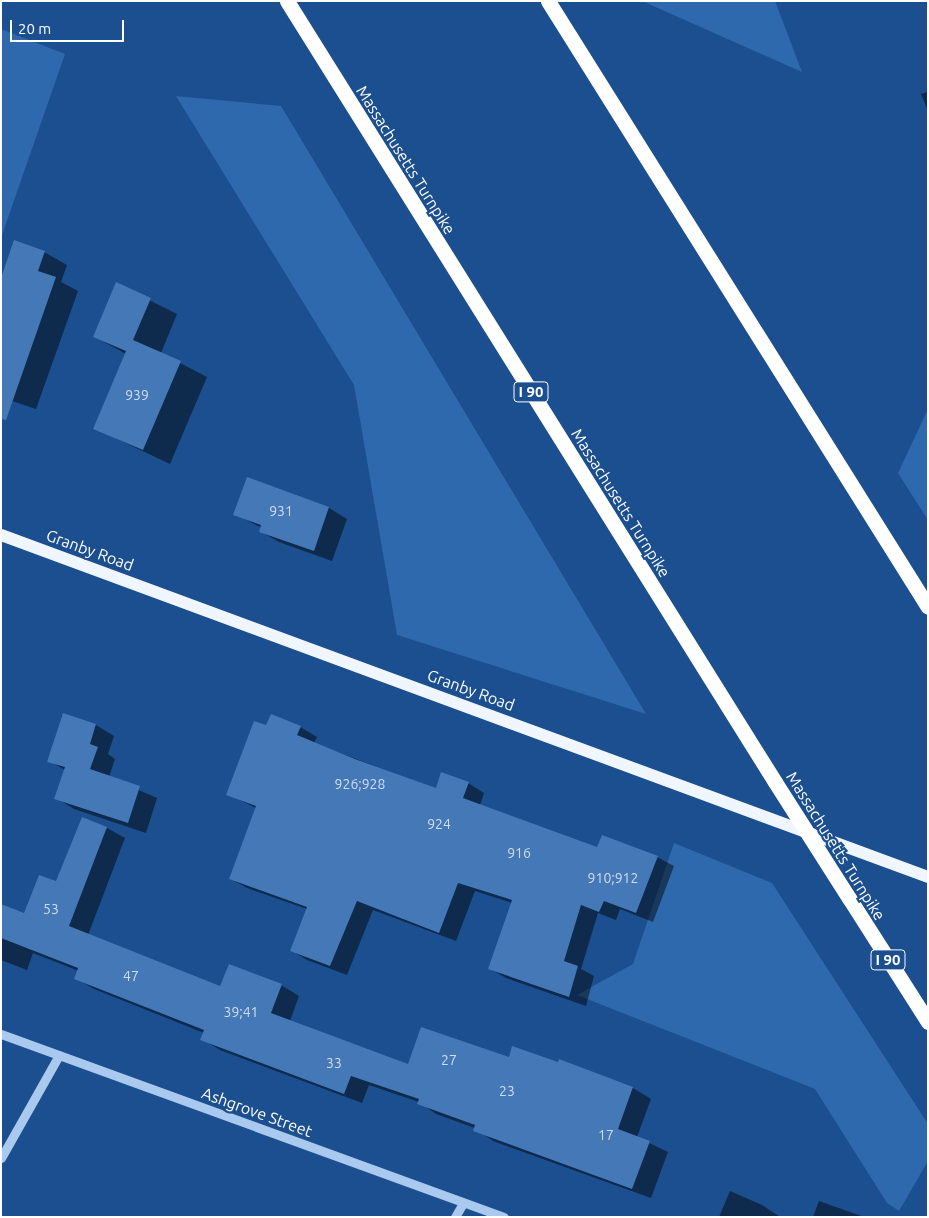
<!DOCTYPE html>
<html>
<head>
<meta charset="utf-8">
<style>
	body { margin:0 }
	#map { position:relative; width:929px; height:1218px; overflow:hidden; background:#1b4f8f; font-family:Ubuntu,sans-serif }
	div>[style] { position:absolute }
	.green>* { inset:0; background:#2e69ad }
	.shadow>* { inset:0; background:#0007 }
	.building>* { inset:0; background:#4478b7 }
	.minor>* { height:9px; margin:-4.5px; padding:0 4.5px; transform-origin:4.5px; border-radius:4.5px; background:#a9c9ee }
	.major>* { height:12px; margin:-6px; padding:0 6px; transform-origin:6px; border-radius:6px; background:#f0f6ff }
	.highway>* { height:15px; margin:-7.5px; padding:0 7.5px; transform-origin:7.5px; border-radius:7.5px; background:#fff }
	.highway-bridge>* { height:15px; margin:-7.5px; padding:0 7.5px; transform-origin:7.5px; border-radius:7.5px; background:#fff }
	span { translate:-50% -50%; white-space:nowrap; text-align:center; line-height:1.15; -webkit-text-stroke:4.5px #1b4f8f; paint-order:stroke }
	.number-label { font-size:14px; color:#d0dded }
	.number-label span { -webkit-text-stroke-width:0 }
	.shield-label span { padding:1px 4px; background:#1b4f8f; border:1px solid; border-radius:4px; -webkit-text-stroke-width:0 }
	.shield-label { font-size:15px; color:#fff; font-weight:700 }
	.street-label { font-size:16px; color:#fff }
	.frame { position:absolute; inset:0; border:2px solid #fff; pointer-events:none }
	.scale { position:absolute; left:10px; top:20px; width:114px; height:22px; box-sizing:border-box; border:2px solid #fff; border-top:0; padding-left:6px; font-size:15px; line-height:18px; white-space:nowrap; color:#fff; -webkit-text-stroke:4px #1b4f8f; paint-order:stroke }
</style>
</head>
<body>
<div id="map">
	<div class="green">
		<div style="clip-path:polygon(642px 1px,775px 1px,802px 72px)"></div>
		<div style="clip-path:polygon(1px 29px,65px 54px,1px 238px)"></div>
		<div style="clip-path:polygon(176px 96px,281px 106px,646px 714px,397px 635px,354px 385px)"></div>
		<div style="clip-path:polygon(928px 409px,928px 520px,898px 473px)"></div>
		<div style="clip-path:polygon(674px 843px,772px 883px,928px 1124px,928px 1161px,899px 1211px,887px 1203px,815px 1089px,577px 995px,633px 964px)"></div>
	</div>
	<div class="shadow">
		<div style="clip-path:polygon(928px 92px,928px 111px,921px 94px)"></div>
		<div style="clip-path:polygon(44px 252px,67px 265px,61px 282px,78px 291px,36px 409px,9px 400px,1px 281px)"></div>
		<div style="clip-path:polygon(117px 284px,177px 314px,161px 353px,207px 377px,170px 464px,94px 428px,126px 354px,95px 337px)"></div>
		<div style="clip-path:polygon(247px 479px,329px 508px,347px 519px,332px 561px,279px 542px,260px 531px,262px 528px,235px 514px)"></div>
		<div style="clip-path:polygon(64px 715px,96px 725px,114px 736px,108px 754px,115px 759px,109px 777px,157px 798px,146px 833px,74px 809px,56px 798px,65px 770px,49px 761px)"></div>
		<div style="clip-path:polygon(267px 727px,300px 727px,317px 737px,314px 743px,436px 789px,468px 783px,484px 793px,480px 805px,598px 848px,657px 857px,674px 866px,653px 922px,620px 909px,616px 920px,598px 913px,581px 969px,594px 976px,586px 1006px,506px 978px,489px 968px,512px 903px,475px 891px,456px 941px,373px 910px,347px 975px,307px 960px,291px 950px,307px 909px,247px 888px,231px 879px,256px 808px,228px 794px)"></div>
		<div style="clip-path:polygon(107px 828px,125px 838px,88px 935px,221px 988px,281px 985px,299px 996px,290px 1021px,409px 1066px,509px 1059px,559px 1063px,560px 1060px,633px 1088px,651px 1099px,637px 1137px,668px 1152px,651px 1198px,493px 1141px,475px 1128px,436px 1114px,419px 1102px,369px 1085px,362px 1103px,220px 1050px,202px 1039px,204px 1033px,94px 989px,76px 978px,79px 971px,33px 953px,27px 970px,1px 960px,1px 905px,25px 915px)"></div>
		<div style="clip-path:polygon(730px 1191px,762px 1205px,780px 1217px,719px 1217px)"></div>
		<div style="clip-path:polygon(819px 1201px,864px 1217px,813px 1217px)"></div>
	</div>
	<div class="building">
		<div style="clip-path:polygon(14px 240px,45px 251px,38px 271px,56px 277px,6px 420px,1px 419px,1px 278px)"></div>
		<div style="clip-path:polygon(116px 282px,151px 298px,133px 340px,181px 361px,143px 450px,93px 429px,126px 351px,93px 337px)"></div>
		<div style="clip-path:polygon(247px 477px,329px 507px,314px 551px,259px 532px,261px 525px,233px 515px)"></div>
		<div style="clip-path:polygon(63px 713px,96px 724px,90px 744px,98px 747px,90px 769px,140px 786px,128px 823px,54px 799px,65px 767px,47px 762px)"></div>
		<div style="clip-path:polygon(271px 714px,301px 726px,297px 735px,355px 759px,436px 788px,441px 772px,469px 782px,463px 798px,597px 847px,602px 835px,658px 856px,636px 913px,604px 901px,599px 912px,581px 905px,564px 961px,578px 966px,569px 997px,488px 969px,512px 900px,458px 883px,439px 933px,357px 901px,330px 966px,290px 951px,307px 907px,229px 879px,256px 806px,226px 795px,254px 721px,266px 725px)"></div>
		<div style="clip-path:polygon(82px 817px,107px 827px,69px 926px,220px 986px,229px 964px,282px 984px,271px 1013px,408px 1064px,421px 1027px,509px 1057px,512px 1046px,558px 1062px,559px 1059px,633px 1087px,618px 1129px,650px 1141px,632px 1189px,473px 1131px,475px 1125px,417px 1104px,419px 1099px,351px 1076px,344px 1094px,200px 1040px,204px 1030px,74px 979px,78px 968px,1px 938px,1px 904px,24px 913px,39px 875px,56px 881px)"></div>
	</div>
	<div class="minor">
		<div style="left:1px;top:1034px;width:535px;rotate:19.99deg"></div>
		<div style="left:1px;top:1158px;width:118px;rotate:-60.6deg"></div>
		<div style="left:455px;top:1217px;width:16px;rotate:-60deg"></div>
	</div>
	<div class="major">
		<div style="left:1px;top:535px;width:988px;rotate:20.25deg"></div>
	</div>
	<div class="highway">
		<div style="left:287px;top:1px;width:921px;rotate:58deg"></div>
		<div style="left:548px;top:1px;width:715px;rotate:57.91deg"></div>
		<div style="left:849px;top:898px;width:147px;rotate:57.5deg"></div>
	</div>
	<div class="highway-bridge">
		<div style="left:775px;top:782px;width:138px;rotate:57.5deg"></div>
	</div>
	<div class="number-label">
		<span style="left:137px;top:395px">939</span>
		<span style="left:281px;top:511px">931</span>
		<span style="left:360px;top:784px">926;928</span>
		<span style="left:439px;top:824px">924</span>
		<span style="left:519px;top:853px">916</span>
		<span style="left:613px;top:878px">910;912</span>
		<span style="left:51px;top:909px">53</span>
		<span style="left:131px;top:976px">47</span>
		<span style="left:241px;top:1012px">39;41</span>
		<span style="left:449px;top:1060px">27</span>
		<span style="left:334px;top:1063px">33</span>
		<span style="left:507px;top:1091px">23</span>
		<span style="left:606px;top:1135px">17</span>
	</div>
	<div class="shield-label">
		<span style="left:531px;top:392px">I 90</span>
		<span style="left:888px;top:960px">I 90</span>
	</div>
	<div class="street-label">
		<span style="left:406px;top:160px;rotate:58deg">Massachusetts Turnpike</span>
		<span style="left:621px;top:503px;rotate:58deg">Massachusetts Turnpike</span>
		<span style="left:90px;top:550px;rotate:20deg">Granby Road</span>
		<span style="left:471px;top:690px;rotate:20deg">Granby Road</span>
		<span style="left:836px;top:846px;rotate:58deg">Massachusetts Turnpike</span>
		<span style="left:257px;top:1112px;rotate:20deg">Ashgrove Street</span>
	</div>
	<div class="frame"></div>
	<div class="scale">20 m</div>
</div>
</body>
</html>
